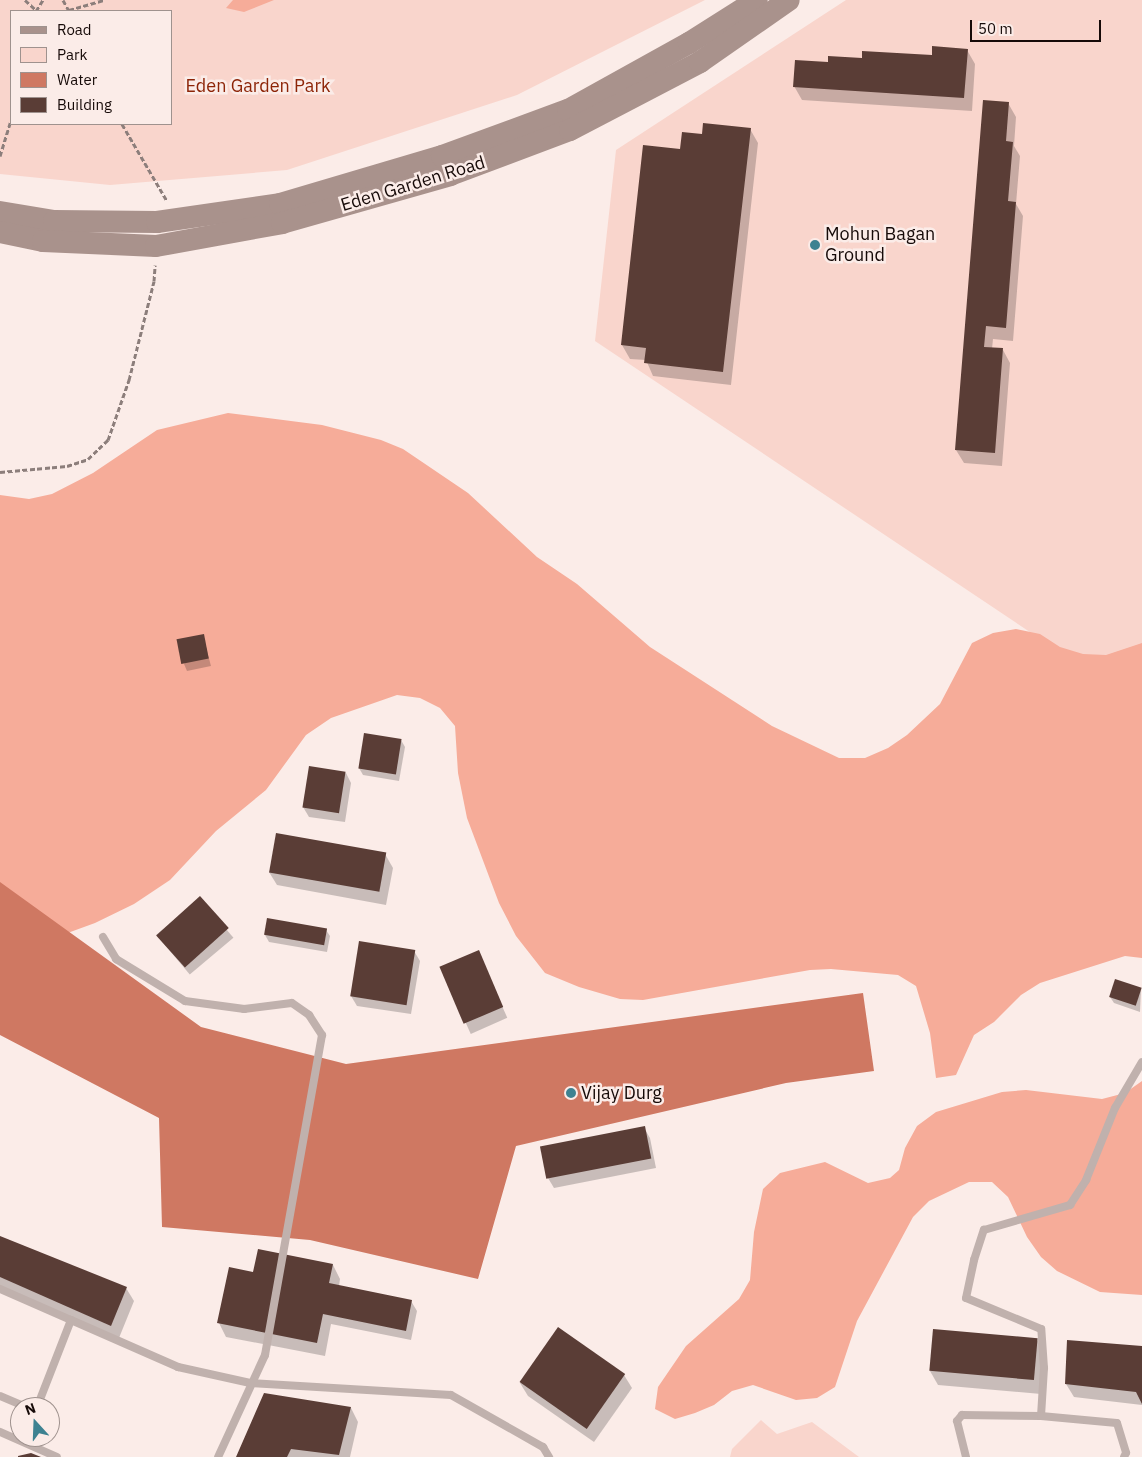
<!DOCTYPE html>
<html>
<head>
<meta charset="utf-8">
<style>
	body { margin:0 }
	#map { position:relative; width:1142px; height:1457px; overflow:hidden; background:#fbece8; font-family:"IBM Plex Sans",sans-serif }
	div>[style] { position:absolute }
	.green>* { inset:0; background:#f9d5cc }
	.forest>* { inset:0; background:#f6ac99 }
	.water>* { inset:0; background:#cf7862 }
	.shadow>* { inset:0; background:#0003; transform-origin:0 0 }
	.building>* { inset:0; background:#5a3d36; transform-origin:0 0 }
	.path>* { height:3px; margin-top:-1.5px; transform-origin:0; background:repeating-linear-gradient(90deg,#8c7e7b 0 5px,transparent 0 7.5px) }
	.service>* { height:8px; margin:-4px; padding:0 4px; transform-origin:4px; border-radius:4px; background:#c0b1ad }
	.secondary>* { height:22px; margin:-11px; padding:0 11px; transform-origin:11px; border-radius:11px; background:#a9928c }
	.dots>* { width:14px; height:14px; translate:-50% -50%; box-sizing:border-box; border:2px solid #fbece8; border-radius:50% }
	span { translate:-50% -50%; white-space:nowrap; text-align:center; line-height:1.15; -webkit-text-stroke:5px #fbece8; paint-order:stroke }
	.park-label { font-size:18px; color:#8d2407 }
	.street-label { font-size:18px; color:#160a08 }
	.poi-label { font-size:18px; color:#160a08 }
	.left { translate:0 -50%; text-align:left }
	.legend { position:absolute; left:10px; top:10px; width:162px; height:115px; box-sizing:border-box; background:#fbece8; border:1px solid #9f928e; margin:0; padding:6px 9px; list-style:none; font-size:15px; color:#160a08 }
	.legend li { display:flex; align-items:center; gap:10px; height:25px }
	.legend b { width:25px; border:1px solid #9f928e }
	.north { position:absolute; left:10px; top:1397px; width:50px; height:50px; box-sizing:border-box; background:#fbece8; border:1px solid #9f928e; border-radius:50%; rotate:340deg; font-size:14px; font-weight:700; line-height:20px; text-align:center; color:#160a08 }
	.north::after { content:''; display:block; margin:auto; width:18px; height:22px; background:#3e8291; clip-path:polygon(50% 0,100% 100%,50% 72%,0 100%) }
	.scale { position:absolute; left:970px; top:20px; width:131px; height:22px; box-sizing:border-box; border:2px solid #160a08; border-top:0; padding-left:6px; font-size:15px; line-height:18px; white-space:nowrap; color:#160a08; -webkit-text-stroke:4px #fbece8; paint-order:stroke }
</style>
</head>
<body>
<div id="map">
	<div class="green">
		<div style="clip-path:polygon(evenodd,0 0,705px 0,517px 95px,287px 170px,110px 185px,0 174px,0 0,11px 11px,171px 11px,171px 124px,11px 124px,11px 11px)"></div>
		<div style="clip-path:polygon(846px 0,1142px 0,1142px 754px,1115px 689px,595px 341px,616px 150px)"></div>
		<div style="clip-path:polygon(761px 1420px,777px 1434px,812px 1422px,859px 1457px,730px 1457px,732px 1449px)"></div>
	</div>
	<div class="forest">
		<div style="clip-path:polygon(233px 0,274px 0,244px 12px,226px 8px)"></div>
		<div style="clip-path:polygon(228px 413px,322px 425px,381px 440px,403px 449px,468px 493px,537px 557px,577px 584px,650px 647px,772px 726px,839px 758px,865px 758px,888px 748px,907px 735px,940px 704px,972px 643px,993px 633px,1016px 629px,1040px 634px,1060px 647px,1083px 654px,1106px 655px,1142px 643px,1142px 958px,1125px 956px,1040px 983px,1021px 995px,994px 1022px,974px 1035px,956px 1075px,936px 1078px,930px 1033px,916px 986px,898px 975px,831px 969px,810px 970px,643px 1000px,620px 999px,579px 987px,545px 973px,516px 936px,499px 903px,467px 818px,458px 773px,455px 726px,440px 708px,420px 698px,397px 695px,331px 718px,306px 735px,266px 790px,216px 831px,170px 880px,134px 904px,95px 923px,32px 946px,0 949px,0 495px,29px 499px,52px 494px,93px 473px,157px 430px)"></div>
		<div style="clip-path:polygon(1142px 1081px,1142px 1295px,1100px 1292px,1057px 1271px,1041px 1257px,1027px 1237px,1008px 1197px,992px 1182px,969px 1182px,929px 1201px,913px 1217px,857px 1321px,835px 1387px,817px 1398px,796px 1400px,753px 1385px,732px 1391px,714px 1405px,695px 1413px,675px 1419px,655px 1409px,658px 1387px,686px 1346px,739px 1299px,750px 1280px,754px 1232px,763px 1189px,780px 1173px,825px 1162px,868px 1183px,890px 1178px,899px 1170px,905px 1148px,917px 1126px,936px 1112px,1002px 1092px,1026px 1090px,1102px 1099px,1125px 1093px)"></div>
	</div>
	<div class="water">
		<div style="clip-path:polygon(0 882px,201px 1027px,346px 1064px,863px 993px,874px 1071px,786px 1083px,516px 1146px,478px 1279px,310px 1240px,162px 1227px,159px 1118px,0 1035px)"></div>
	</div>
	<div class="shadow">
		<div style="clip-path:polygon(967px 50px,975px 64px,972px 111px,802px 100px,794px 86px,829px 64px,933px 57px)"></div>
		<div style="clip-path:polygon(1008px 103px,1016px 117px,1014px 146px,1020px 156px,1016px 204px,1023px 216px,1013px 341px,993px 339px,992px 349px,1003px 350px,1010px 363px,1002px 466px,964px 463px,956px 450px)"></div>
		<div style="clip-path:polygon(750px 129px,758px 143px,731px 385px,653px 376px,646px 360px,630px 359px,622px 345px,644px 146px,681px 150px)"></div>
		<div style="clip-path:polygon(203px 636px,211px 666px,187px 671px,184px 664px)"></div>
		<div style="clip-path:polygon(401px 740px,405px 747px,399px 781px,363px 775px,359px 768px)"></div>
		<div style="clip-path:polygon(346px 773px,351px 783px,345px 822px,309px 817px,303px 807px)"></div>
		<div style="clip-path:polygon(385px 854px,393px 868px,386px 905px,277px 885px,269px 872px)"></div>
		<div style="left:200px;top:898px;width:52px;height:57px;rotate:50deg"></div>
		<div style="clip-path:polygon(326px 930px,330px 936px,327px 952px,269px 942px,265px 935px)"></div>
		<div style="clip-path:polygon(414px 951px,420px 961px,411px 1014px,357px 1006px,351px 996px)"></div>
		<div style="left:478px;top:952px;width:72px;height:40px;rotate:66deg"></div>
		<div style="clip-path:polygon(1141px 989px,1140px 1012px,1114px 1003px,1110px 997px)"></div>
		<div style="clip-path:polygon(644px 1128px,650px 1138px,656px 1168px,554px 1188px,548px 1178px)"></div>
		<div style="clip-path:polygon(0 1237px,126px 1288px,134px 1301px,119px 1338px,0 1286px)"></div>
		<div style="clip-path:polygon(333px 1265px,340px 1279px,339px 1286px,411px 1301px,417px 1311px,411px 1340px,331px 1324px,325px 1356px,226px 1337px,219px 1323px,254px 1273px)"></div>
		<div style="clip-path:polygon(1037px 1340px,1045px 1353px,1041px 1394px,938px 1385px,930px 1371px)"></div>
		<div style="clip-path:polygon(1142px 1347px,1142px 1405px,1074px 1397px,1066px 1384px)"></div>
		<div style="clip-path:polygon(624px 1375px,632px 1388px,594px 1442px,528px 1396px,520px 1383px)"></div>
		<div style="clip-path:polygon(351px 1408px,358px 1422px,350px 1457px,237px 1457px)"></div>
	</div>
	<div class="building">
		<div style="clip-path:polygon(932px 46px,968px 49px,964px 98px,793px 87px,795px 60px,828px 62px,828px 56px,862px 58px,862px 51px,932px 55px)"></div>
		<div style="clip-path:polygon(983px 100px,1009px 102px,1006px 141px,1013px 142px,1008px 201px,1016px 202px,1006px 328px,986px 326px,984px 347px,1003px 348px,995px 453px,955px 450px)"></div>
		<div style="clip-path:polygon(703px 123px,751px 128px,723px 372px,644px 363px,646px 348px,621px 345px,643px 145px,680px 149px,682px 132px,702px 134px)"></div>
		<div style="left:204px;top:634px;width:25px;height:28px;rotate:79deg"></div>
		<div style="left:364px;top:733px;width:38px;height:36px;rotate:9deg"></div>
		<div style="left:309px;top:766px;width:37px;height:42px;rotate:9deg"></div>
		<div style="left:276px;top:833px;width:112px;height:40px;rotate:10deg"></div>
		<div style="left:200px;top:896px;width:43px;height:59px;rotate:48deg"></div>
		<div style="left:267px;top:918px;width:61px;height:17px;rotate:10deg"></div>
		<div style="left:359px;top:941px;width:57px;height:56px;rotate:9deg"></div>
		<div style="left:479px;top:950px;width:62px;height:43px;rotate:67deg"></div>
		<div style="left:1115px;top:979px;width:28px;height:19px;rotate:18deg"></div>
		<div style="left:645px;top:1126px;width:33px;height:107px;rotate:79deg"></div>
		<div style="clip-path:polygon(0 1236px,127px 1287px,111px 1326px,0 1277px)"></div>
		<div style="clip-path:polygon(258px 1249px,333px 1264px,329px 1283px,412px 1300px,406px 1331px,323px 1314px,317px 1343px,217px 1323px,229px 1267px,253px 1272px)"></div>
		<div style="left:558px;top:1327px;width:82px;height:67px;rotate:35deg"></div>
		<div style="left:933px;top:1329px;width:105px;height:42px;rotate:5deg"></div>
		<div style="clip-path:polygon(1067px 1340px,1142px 1346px,1142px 1404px,1136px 1392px,1065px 1384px)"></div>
		<div style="clip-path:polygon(264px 1393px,351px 1407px,339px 1455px,291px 1449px,287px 1457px,236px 1457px)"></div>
		<div style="clip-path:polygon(31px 1453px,41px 1457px,18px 1457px,18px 1456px)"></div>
	</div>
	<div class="path">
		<div style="left:25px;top:0;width:15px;rotate:42deg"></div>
		<div style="left:63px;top:0;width:13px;rotate:61deg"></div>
		<div style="left:69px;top:10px;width:36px;rotate:-16deg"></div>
		<div style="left:36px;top:11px;width:13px;rotate:-58deg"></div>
		<div style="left:122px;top:124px;width:89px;rotate:59.7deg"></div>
		<div style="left:0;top:156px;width:37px;rotate:-73deg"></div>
		<div style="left:0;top:472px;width:67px;rotate:-5.1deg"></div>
		<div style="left:67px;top:466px;width:22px;rotate:-18deg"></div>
		<div style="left:88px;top:459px;width:28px;rotate:-44deg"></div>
		<div style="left:108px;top:440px;width:64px;rotate:-70.7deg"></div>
		<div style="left:129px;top:380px;width:102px;rotate:-75.8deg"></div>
		<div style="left:154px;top:281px;width:16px;rotate:-86deg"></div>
	</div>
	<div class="service">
		<div style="left:103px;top:937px;width:26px;rotate:59deg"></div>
		<div style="left:116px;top:959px;width:81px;rotate:31.3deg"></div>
		<div style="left:185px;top:1001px;width:60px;rotate:7.7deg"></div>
		<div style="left:244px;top:1009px;width:48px;rotate:-7.1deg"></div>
		<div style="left:292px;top:1003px;width:21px;rotate:35deg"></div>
		<div style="left:309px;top:1015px;width:24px;rotate:57deg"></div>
		<div style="left:322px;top:1035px;width:325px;rotate:100.1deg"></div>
		<div style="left:265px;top:1355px;width:112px;rotate:114.7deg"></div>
		<div style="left:0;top:1289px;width:77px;rotate:23.6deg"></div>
		<div style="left:71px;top:1320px;width:93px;rotate:111.3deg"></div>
		<div style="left:71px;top:1320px;width:117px;rotate:23.7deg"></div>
		<div style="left:178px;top:1367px;width:74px;rotate:12.5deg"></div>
		<div style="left:250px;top:1383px;width:201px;rotate:3.4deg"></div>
		<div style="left:451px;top:1395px;width:106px;rotate:29.5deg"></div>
		<div style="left:543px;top:1447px;width:12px;rotate:59deg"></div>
		<div style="left:0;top:1396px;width:28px;rotate:23deg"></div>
		<div style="left:1041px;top:1416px;width:48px;rotate:-86.4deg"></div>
		<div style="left:1044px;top:1368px;width:39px;rotate:-94deg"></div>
		<div style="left:1041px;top:1329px;width:81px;rotate:-157.5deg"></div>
		<div style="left:966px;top:1298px;width:39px;rotate:-78deg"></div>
		<div style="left:974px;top:1260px;width:32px;rotate:-72deg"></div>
		<div style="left:984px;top:1230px;width:90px;rotate:-16.2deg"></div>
		<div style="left:1070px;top:1205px;width:30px;rotate:-57deg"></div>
		<div style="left:1086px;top:1180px;width:78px;rotate:-68.1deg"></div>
		<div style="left:1115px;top:1108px;width:53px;rotate:-59.6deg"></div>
		<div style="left:0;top:1432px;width:62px;rotate:23.7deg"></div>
		<div style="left:966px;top:1457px;width:37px;rotate:-104deg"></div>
		<div style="left:957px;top:1421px;width:8px;rotate:-50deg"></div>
		<div style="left:962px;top:1415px;width:79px;rotate:0.7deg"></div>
		<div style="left:1041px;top:1416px;width:76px;rotate:5.3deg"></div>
		<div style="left:1117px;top:1423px;width:31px;rotate:73deg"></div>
		<div style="left:1126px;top:1453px;width:4px;rotate:117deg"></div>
	</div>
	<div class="secondary">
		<div style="left:0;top:212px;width:55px;rotate:9.5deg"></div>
		<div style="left:54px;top:221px;width:103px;rotate:0.6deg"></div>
		<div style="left:157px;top:222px;width:124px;rotate:-8.3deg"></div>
		<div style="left:280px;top:204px;width:169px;rotate:-16.5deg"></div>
		<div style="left:442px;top:156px;width:134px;rotate:-20.1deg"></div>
		<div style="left:568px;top:110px;width:138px;rotate:-29deg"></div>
		<div style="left:689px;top:43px;width:80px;rotate:-32.3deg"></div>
		<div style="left:0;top:232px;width:44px;rotate:11.8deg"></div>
		<div style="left:43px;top:241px;width:113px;rotate:2.5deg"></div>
		<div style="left:156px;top:246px;width:128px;rotate:-10.3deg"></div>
		<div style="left:282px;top:223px;width:175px;rotate:-15.9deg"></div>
		<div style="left:450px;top:175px;width:128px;rotate:-20.6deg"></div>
		<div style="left:570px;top:130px;width:147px;rotate:-27.6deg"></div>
		<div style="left:700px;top:62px;width:108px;rotate:-34.9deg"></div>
	</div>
	<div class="dots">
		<div style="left:815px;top:245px;background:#3e8291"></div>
		<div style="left:571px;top:1093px;background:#3e8291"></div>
	</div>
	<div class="park-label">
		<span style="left:258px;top:86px">Eden Garden Park</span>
	</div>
	<div class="street-label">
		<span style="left:413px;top:184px;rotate:-17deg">Eden Garden Road</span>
	</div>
	<div class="poi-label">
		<span class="left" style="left:825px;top:245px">Mohun Bagan<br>Ground</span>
		<span class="left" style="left:581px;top:1093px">Vijay Durg</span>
	</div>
	<ul class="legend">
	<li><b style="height:6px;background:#a9928c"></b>Road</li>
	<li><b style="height:14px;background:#f9d5cc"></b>Park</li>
	<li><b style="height:14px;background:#cf7862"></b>Water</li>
	<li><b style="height:14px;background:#5a3d36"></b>Building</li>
	</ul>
	<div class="north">N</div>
	<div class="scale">50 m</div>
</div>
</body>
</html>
